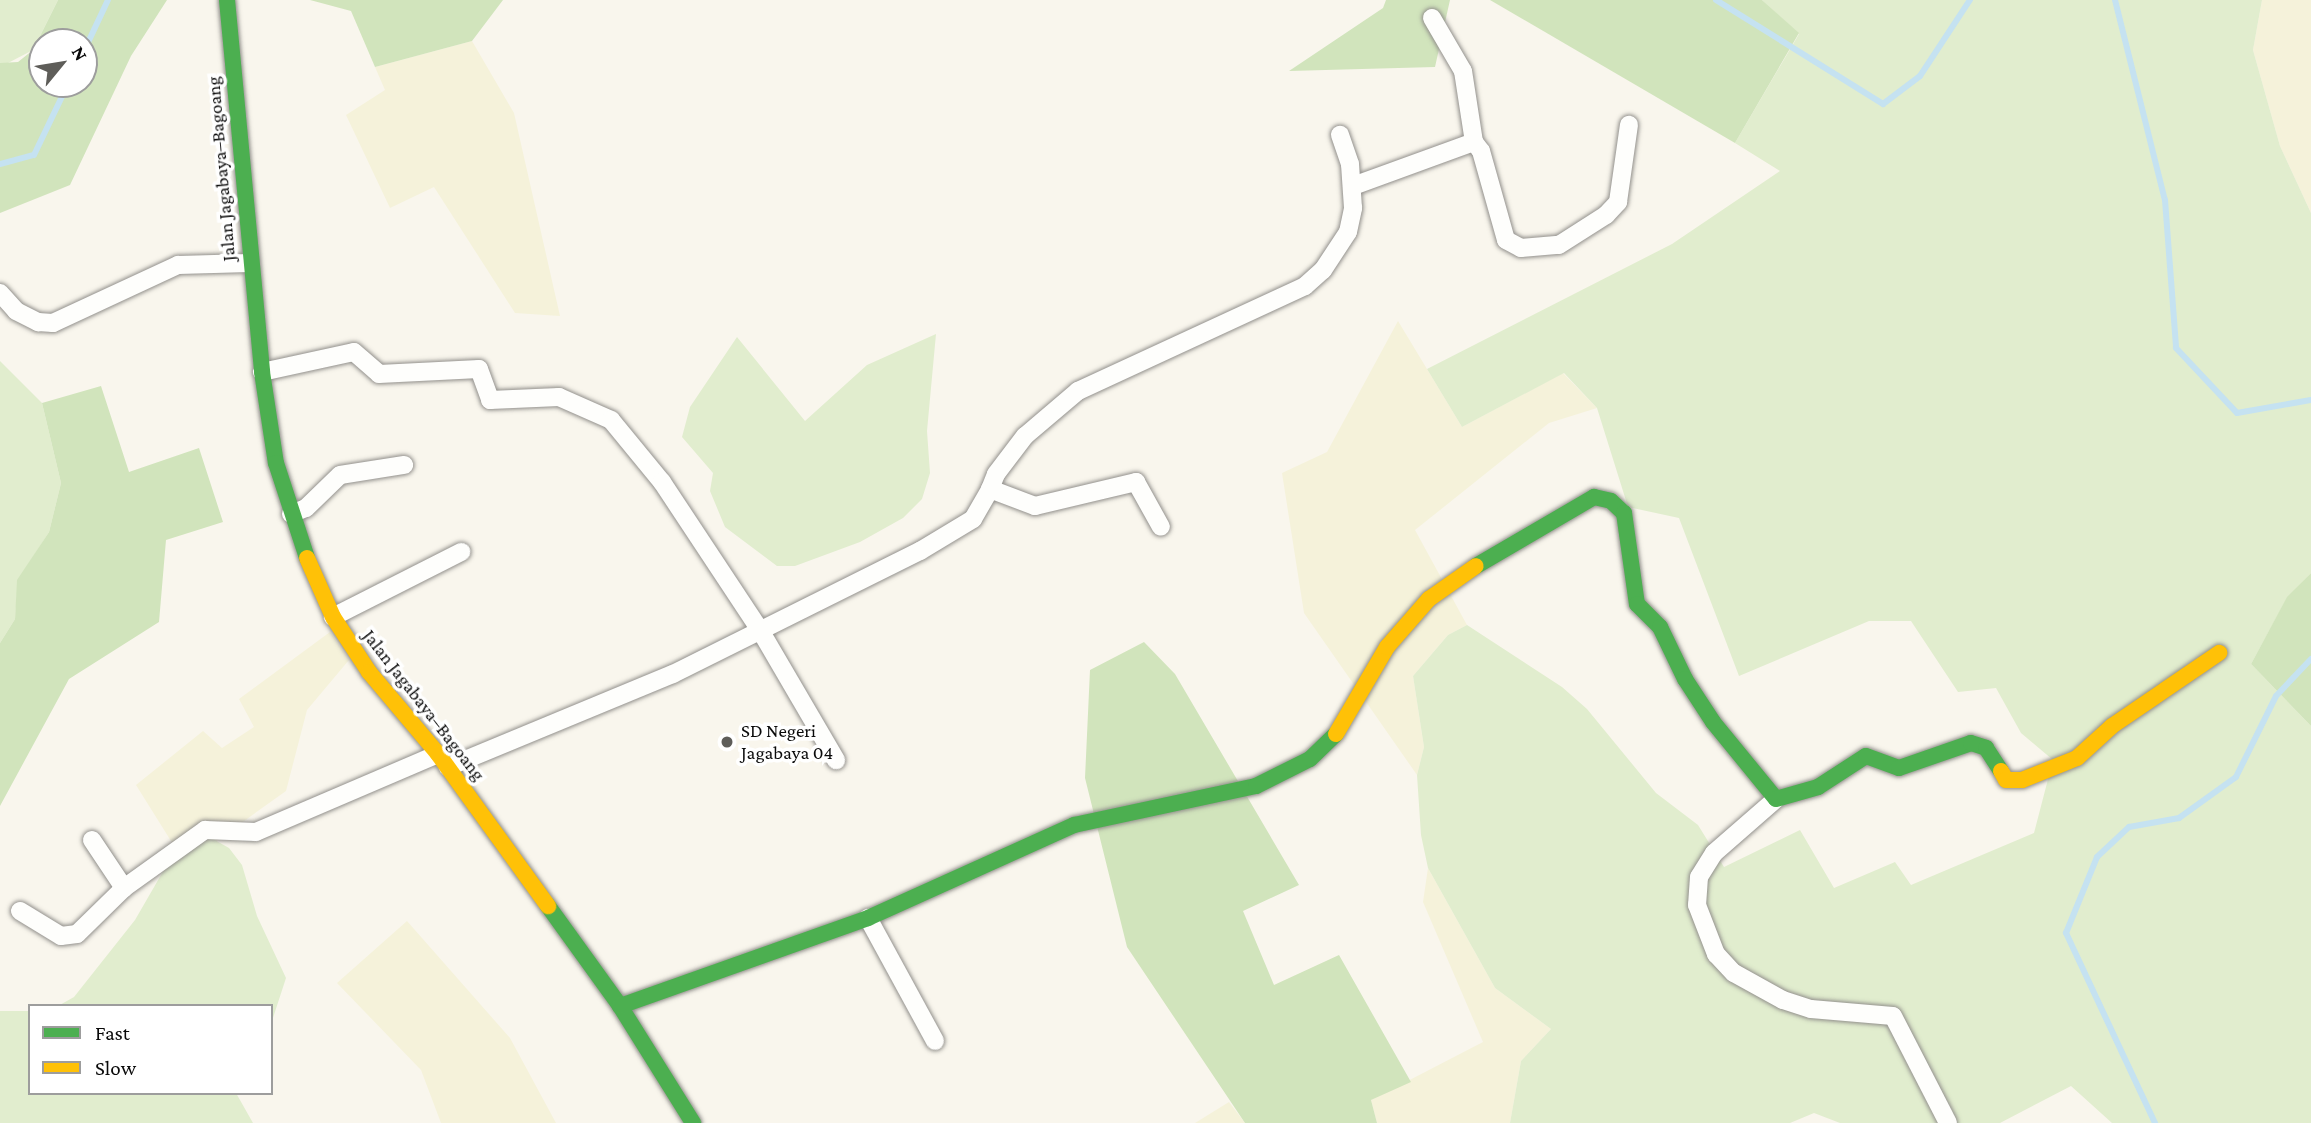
<!DOCTYPE html>
<html>
<head>
<meta charset="utf-8">
<style>
	body { margin:0 }
	#map { position:relative; width:2311px; height:1123px; overflow:hidden; background:#f9f6ed; font-family:"Crimson Pro",serif }
	div>[style] { position:absolute }
	.farmland>* { inset:0; background:#f5f2da }
	.green>* { inset:0; background:#e1edce }
	.forest>* { inset:0; background:#d1e4bc }
	.stream>* { height:6px; margin:-3px; padding:0 3px; transform-origin:3px; border-radius:3px; background:#c5e2f1 }
	.roads { filter:drop-shadow(0 0 2px #92908c) drop-shadow(0 0 2px #92908c) }
	.street>* { height:18px; margin:-9px; padding:0 9px; transform-origin:9px; border-radius:9px; background:#fefefc }
	.fast>* { height:16px; margin:-8px; padding:0 8px; transform-origin:8px; border-radius:8px; background:#4caf50 }
	.slow>* { height:16px; margin:-8px; padding:0 8px; transform-origin:8px; border-radius:8px; background:#ffc107 }
	.dots>* { width:19px; height:19px; translate:-50% -50%; box-sizing:border-box; border:4px solid #fff; border-radius:50% }
	span { translate:-50% -50%; white-space:nowrap; text-align:center; line-height:1.15; -webkit-text-stroke:7px #fff; paint-order:stroke }
	.street-label { font-size:19px; color:#0a0a0a }
	.poi-label { font-size:19px; color:#0a0a0a }
	.left { translate:0 -50%; text-align:left }
	.legend { position:absolute; left:28px; top:1004px; width:245px; height:91px; box-sizing:border-box; background:#fff; border:2px solid #9d9d9d; margin:0; padding:9px 12px; list-style:none; font-size:21px; color:#0a0a0a }
	.legend li { display:flex; align-items:center; gap:14px; height:35px }
	.legend b { width:35px; border:2px solid #9d9d9d }
	.north { position:absolute; left:28px; top:28px; width:70px; height:70px; box-sizing:border-box; background:#fff; border:2px solid #9d9d9d; border-radius:50%; rotate:60deg; font-size:19px; font-weight:700; line-height:28px; text-align:center; color:#0a0a0a }
	.north::after { content:''; display:block; margin:auto; width:24px; height:32px; background:#5e5d59; clip-path:polygon(50% 0,100% 100%,50% 72%,0 100%) }
</style>
</head>
<body>
<div id="map">
	<div class="farmland">
		<div style="clip-path:polygon(2262px 0,2311px 0,2311px 213px,2280px 146px,2253px 50px)"></div>
		<div style="clip-path:polygon(472px 41px,514px 113px,560px 316px,515px 313px,434px 187px,390px 208px,346px 115px,385px 90px,375px 67px)"></div>
		<div style="clip-path:polygon(1398px 321px,1462px 427px,1563px 373px,1597px 408px,1549px 423px,1415px 530px,1467px 625px,1448px 635px,1413px 676px,1424px 747px,1417px 775px,1304px 613px,1282px 473px,1327px 452px)"></div>
		<div style="clip-path:polygon(330px 632px,349px 660px,307px 710px,286px 791px,216px 841px,203px 834px,176px 849px,136px 785px,203px 731px,222px 748px,254px 727px,239px 699px)"></div>
		<div style="clip-path:polygon(1428px 868px,1495px 988px,1551px 1029px,1521px 1061px,1510px 1123px,1377px 1123px,1371px 1100px,1483px 1042px,1423px 902px)"></div>
		<div style="clip-path:polygon(407px 921px,510px 1038px,556px 1123px,441px 1123px,421px 1070px,337px 983px)"></div>
		<div style="clip-path:polygon(1229px 1102px,1245px 1123px,1195px 1123px)"></div>
	</div>
	<div class="green">
		<div style="clip-path:polygon(0 0,58px 0,33px 50px,6px 64px,0 63px)"></div>
		<div style="clip-path:polygon(1762px 0,2262px 0,2253px 50px,2280px 146px,2311px 213px,2311px 573px,2287px 598px,2251px 664px,2311px 726px,2311px 1123px,2112px 1123px,2071px 1086px,2000px 1123px,1840px 1123px,1814px 1113px,1790px 1123px,1510px 1123px,1521px 1061px,1551px 1029px,1495px 988px,1428px 868px,1421px 835px,1417px 775px,1424px 747px,1413px 676px,1448px 635px,1467px 625px,1562px 687px,1587px 709px,1656px 793px,1698px 825px,1724px 867px,1800px 830px,1834px 888px,1895px 862px,1911px 885px,2034px 833px,2053px 760px,2021px 733px,1996px 688px,1958px 692px,1911px 621px,1869px 621px,1739px 676px,1679px 518px,1628px 507px,1597px 408px,1564px 373px,1462px 427px,1427px 369px,1672px 244px,1780px 171px,1735px 143px,1799px 34px)"></div>
		<div style="clip-path:polygon(936px 334px,927px 431px,930px 473px,922px 499px,903px 518px,860px 542px,795px 566px,777px 566px,725px 527px,710px 491px,713px 473px,682px 437px,690px 407px,737px 337px,805px 421px,867px 365px)"></div>
		<div style="clip-path:polygon(0 361px,42px 403px,61px 483px,49px 532px,18px 580px,15px 619px,0 643px)"></div>
		<div style="clip-path:polygon(204px 834px,229px 848px,242px 865px,257px 916px,286px 978px,271px 1024px,271px 1006px,58px 1006px,74px 997px,135px 920px,176px 849px)"></div>
		<div style="clip-path:polygon(0 1011px,30px 1011px,30px 1093px,236px 1093px,253px 1123px,0 1123px)"></div>
	</div>
	<div class="forest">
		<div style="clip-path:polygon(evenodd,58px 0,167px 0,131px 56px,70px 185px,0 213px,0 63px,18px 62px,33px 50px,58px 0,42px 42px,84px 42px,84px 84px,42px 84px,42px 42px)"></div>
		<div style="clip-path:polygon(310px 0,503px 0,472px 41px,375px 67px,351px 11px)"></div>
		<div style="clip-path:polygon(1386px 0,1450px 0,1435px 67px,1289px 71px,1383px 8px)"></div>
		<div style="clip-path:polygon(1490px 0,1762px 0,1799px 33px,1735px 143px)"></div>
		<div style="clip-path:polygon(101px 386px,129px 472px,199px 448px,223px 522px,166px 540px,159px 622px,69px 679px,0 806px,0 643px,15px 619px,17px 580px,49px 532px,61px 483px,42px 403px)"></div>
		<div style="clip-path:polygon(2311px 573px,2311px 726px,2251px 664px,2287px 597px)"></div>
		<div style="clip-path:polygon(1144px 642px,1175px 674px,1299px 885px,1243px 911px,1274px 985px,1339px 955px,1411px 1082px,1371px 1100px,1377px 1123px,1245px 1123px,1127px 947px,1085px 778px,1090px 670px)"></div>
	</div>
	<div class="stream">
		<div style="left:1716px;top:0;width:197px;rotate:31.9deg"></div>
		<div style="left:1883px;top:104px;width:46px;rotate:-37.1deg"></div>
		<div style="left:1920px;top:76px;width:91px;rotate:-56.7deg"></div>
		<div style="left:2115px;top:0;width:206px;rotate:76deg"></div>
		<div style="left:2165px;top:200px;width:148px;rotate:85.7deg"></div>
		<div style="left:2176px;top:348px;width:89px;rotate:46.8deg"></div>
		<div style="left:2237px;top:413px;width:75px;rotate:-10deg"></div>
		<div style="left:84px;top:51px;width:56px;rotate:-64.8deg"></div>
		<div style="left:0;top:164px;width:35px;rotate:-15deg"></div>
		<div style="left:34px;top:155px;width:79px;rotate:-64.4deg"></div>
		<div style="left:2155px;top:1123px;width:210px;rotate:-115.1deg"></div>
		<div style="left:2066px;top:933px;width:82px;rotate:-67.8deg"></div>
		<div style="left:2097px;top:857px;width:44px;rotate:-43.2deg"></div>
		<div style="left:2129px;top:827px;width:51px;rotate:-10.2deg"></div>
		<div style="left:2179px;top:818px;width:70px;rotate:-35.7deg"></div>
		<div style="left:2236px;top:777px;width:90px;rotate:-63.7deg"></div>
		<div style="left:2276px;top:696px;width:51px;rotate:-46.6deg"></div>
	</div>
	<div class="roads">
		<div class="street">
			<div style="left:1432px;top:18px;width:61px;rotate:59.7deg"></div>
			<div style="left:1463px;top:71px;width:72px;rotate:81.2deg"></div>
			<div style="left:1353px;top:186px;width:129px;rotate:-20deg"></div>
			<div style="left:1474px;top:142px;width:11px;rotate:52deg"></div>
			<div style="left:1481px;top:151px;width:92px;rotate:74.3deg"></div>
			<div style="left:1506px;top:240px;width:17px;rotate:28deg"></div>
			<div style="left:1521px;top:248px;width:38px;rotate:-5deg"></div>
			<div style="left:1559px;top:245px;width:56px;rotate:-32.6deg"></div>
			<div style="left:1606px;top:215px;width:18px;rotate:-47deg"></div>
			<div style="left:1618px;top:202px;width:78px;rotate:-81.9deg"></div>
			<div style="left:0;top:293px;width:24px;rotate:48deg"></div>
			<div style="left:16px;top:311px;width:25px;rotate:27deg"></div>
			<div style="left:38px;top:322px;width:15px;rotate:4deg"></div>
			<div style="left:53px;top:323px;width:138px;rotate:-24.9deg"></div>
			<div style="left:178px;top:265px;width:72px;rotate:-1.6deg"></div>
			<div style="left:262px;top:372px;width:94px;rotate:-12.3deg"></div>
			<div style="left:354px;top:352px;width:33px;rotate:41deg"></div>
			<div style="left:379px;top:374px;width:100px;rotate:-2.9deg"></div>
			<div style="left:479px;top:369px;width:33px;rotate:70deg"></div>
			<div style="left:490px;top:400px;width:69px;rotate:-2.5deg"></div>
			<div style="left:559px;top:397px;width:57px;rotate:23.9deg"></div>
			<div style="left:611px;top:420px;width:80px;rotate:50.6deg"></div>
			<div style="left:662px;top:482px;width:178px;rotate:56.5deg"></div>
			<div style="left:760px;top:630px;width:151px;rotate:59.7deg"></div>
			<div style="left:990px;top:489px;width:16px;rotate:-68deg"></div>
			<div style="left:996px;top:474px;width:48px;rotate:-52.7deg"></div>
			<div style="left:1025px;top:436px;width:70px;rotate:-40.3deg"></div>
			<div style="left:1078px;top:391px;width:250px;rotate:-24.8deg"></div>
			<div style="left:1305px;top:286px;width:24px;rotate:-42deg"></div>
			<div style="left:1323px;top:270px;width:45px;rotate:-56.7deg"></div>
			<div style="left:1348px;top:232px;width:25px;rotate:-78deg"></div>
			<div style="left:1353px;top:208px;width:44px;rotate:-93.9deg"></div>
			<div style="left:1350px;top:164px;width:31px;rotate:-109deg"></div>
			<div style="left:291px;top:514px;width:16px;rotate:-22deg"></div>
			<div style="left:306px;top:508px;width:47px;rotate:-44.1deg"></div>
			<div style="left:340px;top:475px;width:65px;rotate:-8.9deg"></div>
			<div style="left:333px;top:617px;width:144px;rotate:-26.9deg"></div>
			<div style="left:448px;top:767px;width:243px;rotate:-22.5deg"></div>
			<div style="left:673px;top:674px;width:276px;rotate:-26.5deg"></div>
			<div style="left:920px;top:551px;width:62px;rotate:-31.1deg"></div>
			<div style="left:973px;top:519px;width:34px;rotate:-60deg"></div>
			<div style="left:990px;top:489px;width:48px;rotate:20.7deg"></div>
			<div style="left:1035px;top:506px;width:104px;rotate:-13.4deg"></div>
			<div style="left:1136px;top:482px;width:51px;rotate:60.9deg"></div>
			<div style="left:1776px;top:799px;width:82px;rotate:138.9deg"></div>
			<div style="left:1714px;top:853px;width:28px;rotate:122deg"></div>
			<div style="left:1699px;top:877px;width:28px;rotate:94deg"></div>
			<div style="left:1697px;top:905px;width:53px;rotate:68.8deg"></div>
			<div style="left:1716px;top:954px;width:26px;rotate:47deg"></div>
			<div style="left:1734px;top:973px;width:56px;rotate:28.9deg"></div>
			<div style="left:1783px;top:1000px;width:29px;rotate:18deg"></div>
			<div style="left:1811px;top:1009px;width:82px;rotate:4.9deg"></div>
			<div style="left:1893px;top:1016px;width:120px;rotate:62.8deg"></div>
			<div style="left:92px;top:840px;width:58px;rotate:56.3deg"></div>
			<div style="left:124px;top:888px;width:100px;rotate:-35.6deg"></div>
			<div style="left:205px;top:830px;width:51px;rotate:2.2deg"></div>
			<div style="left:256px;top:832px;width:198px;rotate:-23.2deg"></div>
			<div style="left:20px;top:911px;width:48px;rotate:31.4deg"></div>
			<div style="left:61px;top:936px;width:16px;rotate:-7deg"></div>
			<div style="left:77px;top:934px;width:66px;rotate:-44.4deg"></div>
			<div style="left:868px;top:918px;width:140px;rotate:61.4deg"></div>
		</div>
		<div class="fast">
			<div style="left:227px;top:0;width:374px;rotate:84.6deg"></div>
			<div style="left:262px;top:372px;width:92px;rotate:81.3deg"></div>
			<div style="left:276px;top:463px;width:100px;rotate:71.9deg"></div>
			<div style="left:1476px;top:566px;width:137px;rotate:-30.3deg"></div>
			<div style="left:1594px;top:497px;width:17px;rotate:13deg"></div>
			<div style="left:1611px;top:501px;width:18px;rotate:43deg"></div>
			<div style="left:1624px;top:513px;width:92px;rotate:81.9deg"></div>
			<div style="left:1637px;top:604px;width:33px;rotate:45deg"></div>
			<div style="left:1660px;top:627px;width:58px;rotate:64.3deg"></div>
			<div style="left:1685px;top:679px;width:51px;rotate:56.9deg"></div>
			<div style="left:1713px;top:722px;width:99px;rotate:50.7deg"></div>
			<div style="left:1776px;top:799px;width:44px;rotate:-15.9deg"></div>
			<div style="left:1818px;top:787px;width:57px;rotate:-32.9deg"></div>
			<div style="left:1866px;top:756px;width:35px;rotate:20deg"></div>
			<div style="left:1899px;top:768px;width:76px;rotate:-19.1deg"></div>
			<div style="left:1971px;top:743px;width:16px;rotate:18deg"></div>
			<div style="left:1986px;top:748px;width:27px;rotate:57deg"></div>
			<div style="left:548px;top:906px;width:123px;rotate:54.2deg"></div>
			<div style="left:620px;top:1006px;width:138px;rotate:58deg"></div>
			<div style="left:620px;top:1006px;width:263px;rotate:-19.5deg"></div>
			<div style="left:868px;top:918px;width:226px;rotate:-24.3deg"></div>
			<div style="left:1074px;top:825px;width:186px;rotate:-12.1deg"></div>
			<div style="left:1256px;top:786px;width:60px;rotate:-26.6deg"></div>
			<div style="left:1310px;top:759px;width:36px;rotate:-44deg"></div>
		</div>
		<div class="slow">
			<div style="left:307px;top:558px;width:64px;rotate:66.2deg"></div>
			<div style="left:333px;top:617px;width:66px;rotate:56.8deg"></div>
			<div style="left:369px;top:672px;width:107px;rotate:49.9deg"></div>
			<div style="left:438px;top:754px;width:188px;rotate:54.1deg"></div>
			<div style="left:1336px;top:734px;width:101px;rotate:-59.6deg"></div>
			<div style="left:1387px;top:647px;width:64px;rotate:-48.8deg"></div>
			<div style="left:1429px;top:599px;width:57px;rotate:-35.1deg"></div>
			<div style="left:2001px;top:771px;width:10px;rotate:61deg"></div>
			<div style="left:2006px;top:780px;width:16px"></div>
			<div style="left:2022px;top:780px;width:59px;rotate:-21.8deg"></div>
			<div style="left:2077px;top:758px;width:47px;rotate:-42.4deg"></div>
			<div style="left:2112px;top:726px;width:130px;rotate:-34.3deg"></div>
		</div>
	</div>
	<div class="dots">
		<div style="left:727px;top:742px;background:#5e5d59"></div>
	</div>
	<div class="street-label">
		<span style="left:221px;top:169px;rotate:-95deg">Jalan Jagabaya–Bagoang</span>
		<span style="left:424px;top:705px;rotate:52deg">Jalan Jagabaya–Bagoang</span>
	</div>
	<div class="poi-label">
		<span class="left" style="left:741px;top:742px">SD Negeri<br>Jagabaya 04</span>
	</div>
	<ul class="legend">
	<li><b style="height:9px;background:#4caf50"></b>Fast</li>
	<li><b style="height:9px;background:#ffc107"></b>Slow</li>
	</ul>
	<div class="north">N</div>
</div>
</body>
</html>
